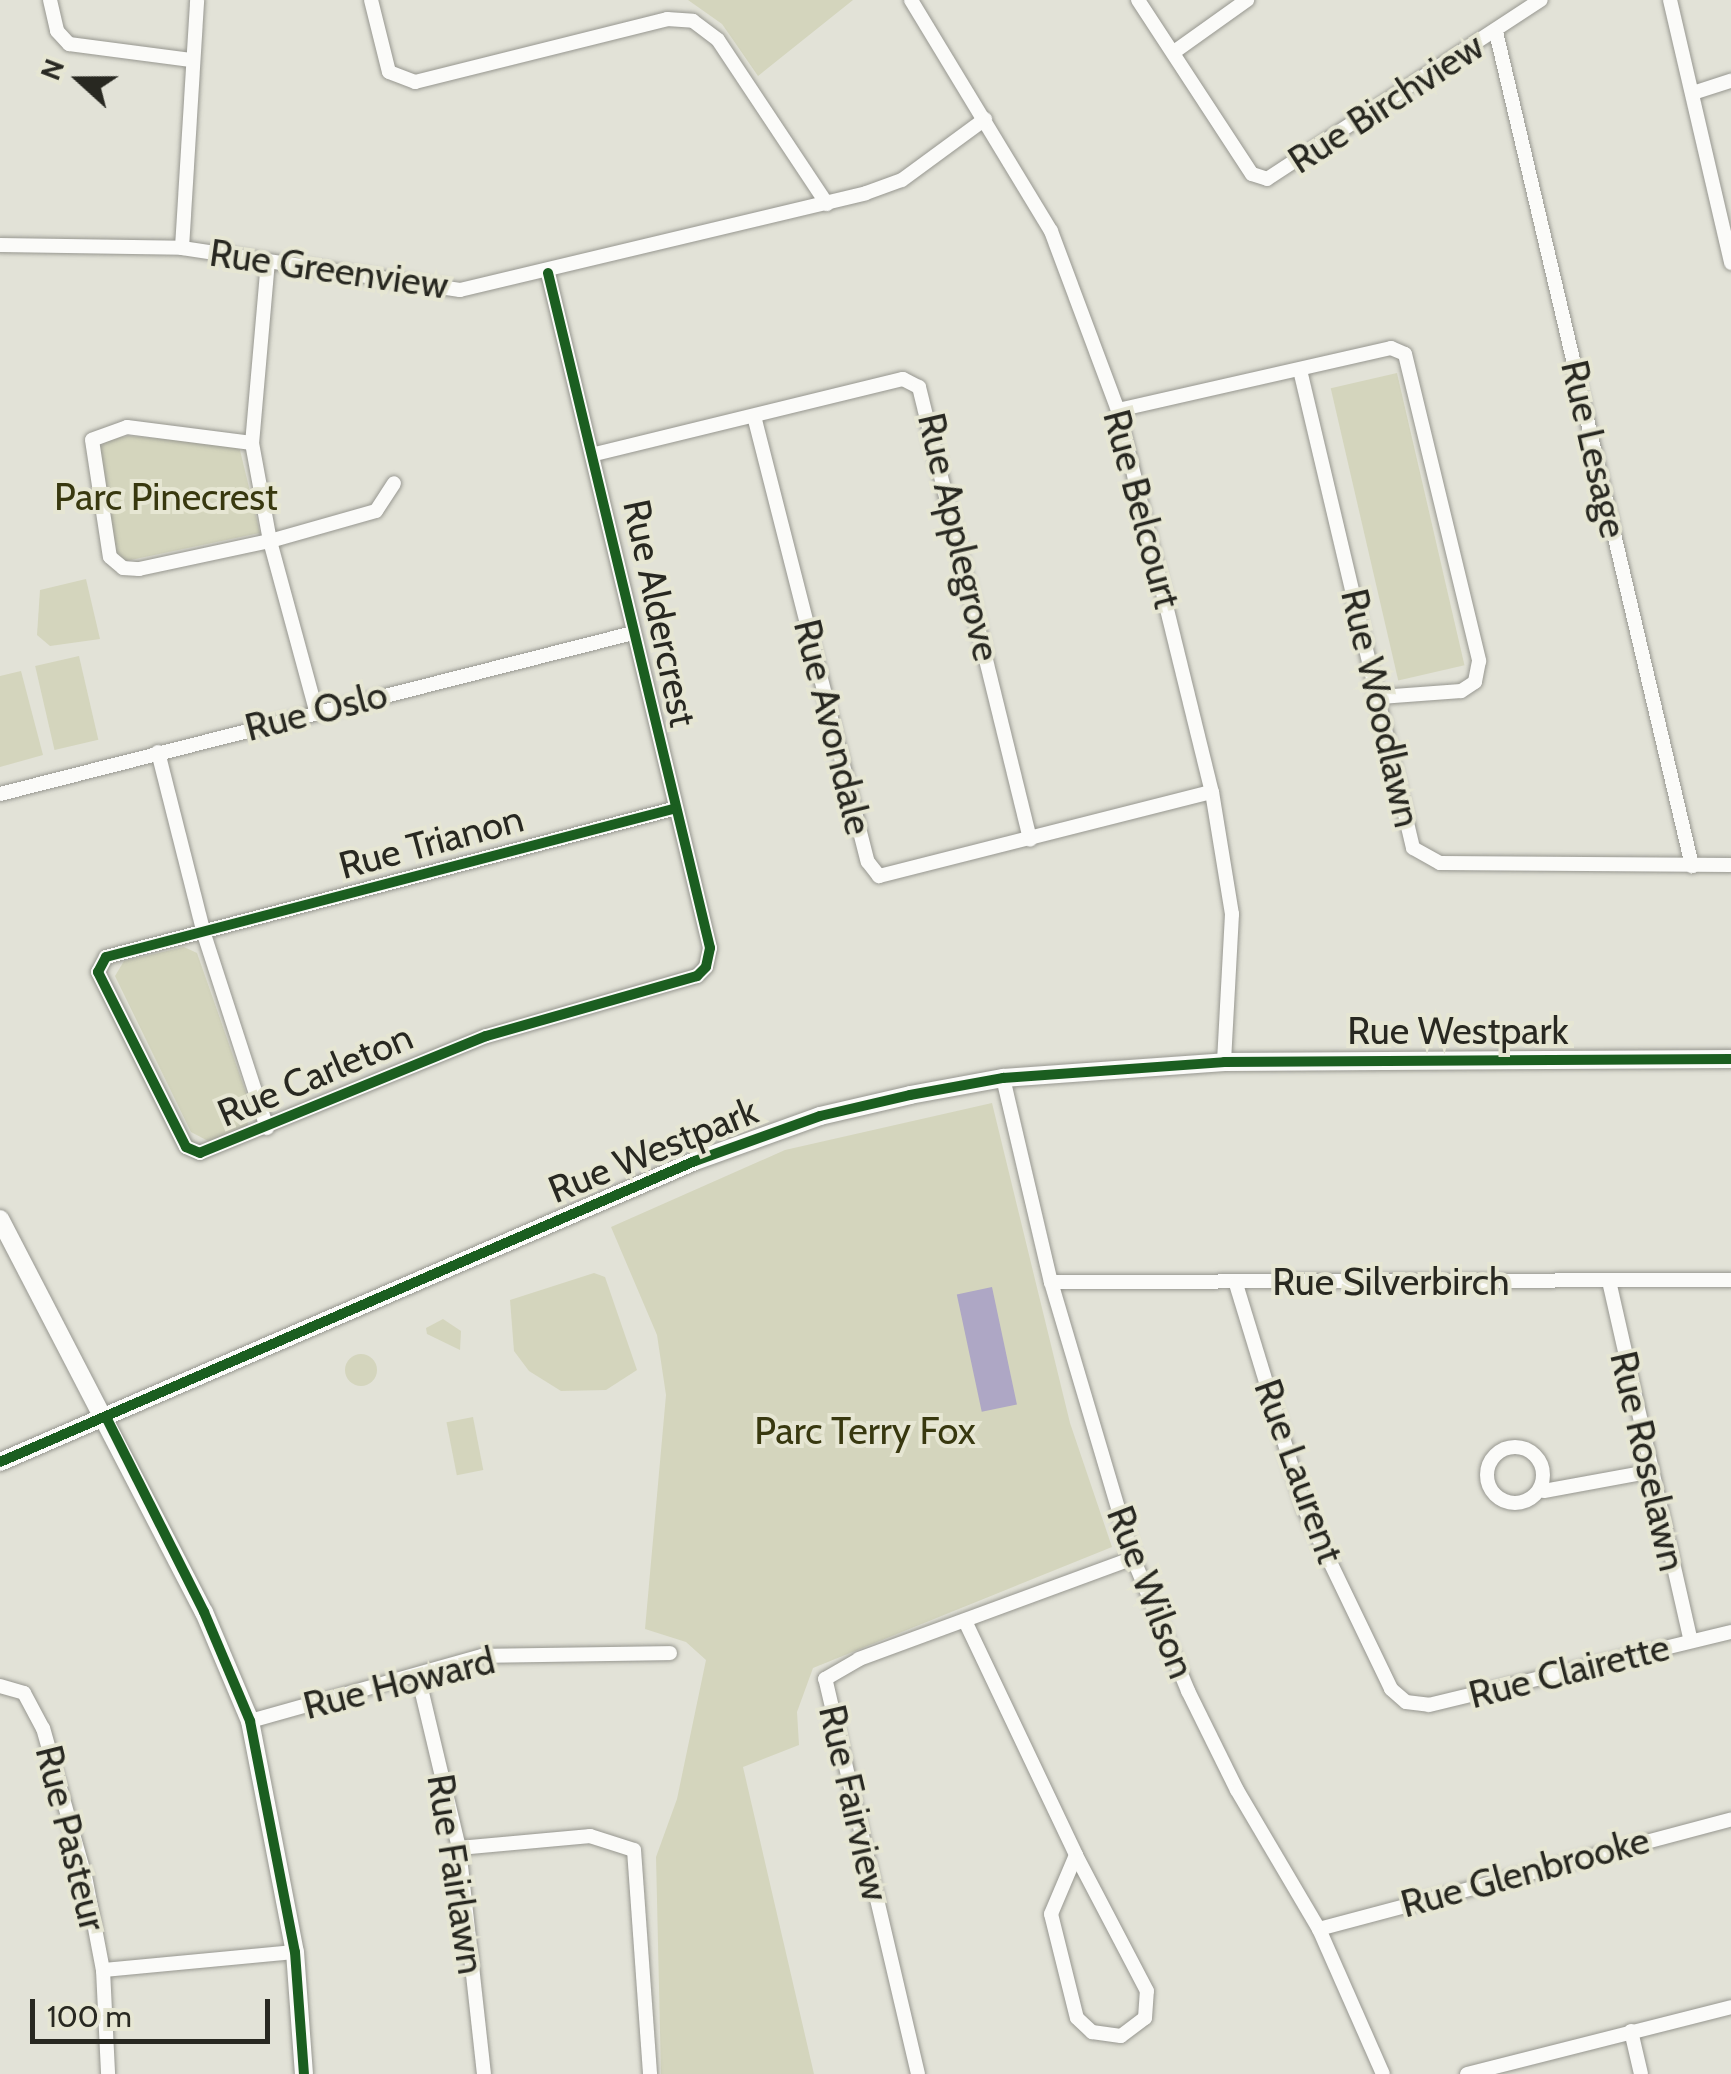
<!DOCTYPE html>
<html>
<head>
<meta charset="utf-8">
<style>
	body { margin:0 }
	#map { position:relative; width:1731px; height:2074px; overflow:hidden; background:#e2e2d7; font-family:Cabin,sans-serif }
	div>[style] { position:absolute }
	.green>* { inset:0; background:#d4d5bd; transform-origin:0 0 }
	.round { border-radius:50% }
	.water>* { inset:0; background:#aea7c5; transform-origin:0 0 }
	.roads { filter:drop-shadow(0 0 2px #979790) drop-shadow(0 0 2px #979790) }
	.minor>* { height:14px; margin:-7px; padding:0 7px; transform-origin:7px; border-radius:7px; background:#fbfbf9 }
	.minor>.ring { margin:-7px; padding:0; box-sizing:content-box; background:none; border:14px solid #fbfbf9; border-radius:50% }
	.tertiary>* { height:18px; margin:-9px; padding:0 9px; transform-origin:9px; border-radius:9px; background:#fbfbf9 }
	.cycleway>* { height:10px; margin:-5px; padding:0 5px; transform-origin:5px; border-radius:5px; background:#1b5e20 }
	span { translate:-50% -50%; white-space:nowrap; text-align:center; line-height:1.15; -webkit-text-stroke:8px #e6e6d3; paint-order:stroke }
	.street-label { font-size:38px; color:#282821 }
	.park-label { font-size:38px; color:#38380f }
	.north { position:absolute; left:30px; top:30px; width:100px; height:100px; -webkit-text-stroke:8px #e6e6d3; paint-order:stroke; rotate:291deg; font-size:28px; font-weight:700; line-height:40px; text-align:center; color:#282821 }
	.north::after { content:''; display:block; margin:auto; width:35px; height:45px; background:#282821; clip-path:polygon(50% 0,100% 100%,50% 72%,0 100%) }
	.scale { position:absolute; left:30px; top:1999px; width:240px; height:45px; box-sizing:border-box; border:5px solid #282821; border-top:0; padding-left:12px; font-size:30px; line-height:35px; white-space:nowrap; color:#282821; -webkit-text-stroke:8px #e6e6d3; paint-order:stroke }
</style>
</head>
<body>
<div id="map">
	<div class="green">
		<div style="clip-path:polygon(688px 0,853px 0,758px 76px,722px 24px)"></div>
		<div style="left:1397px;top:373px;width:300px;height:68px;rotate:77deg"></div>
		<div style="clip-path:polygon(129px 436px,239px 446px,260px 533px,126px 561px,116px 552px,98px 449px,109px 439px)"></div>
		<div style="clip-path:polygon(86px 579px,100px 639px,50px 646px,37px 635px,40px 590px)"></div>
		<div style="left:79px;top:656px;width:86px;height:45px;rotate:77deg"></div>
		<div style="clip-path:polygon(21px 671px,43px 755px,0 767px,0 676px)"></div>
		<div style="clip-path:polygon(184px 947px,197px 953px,251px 1107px,247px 1128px,210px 1142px,191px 1132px,115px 976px,124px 961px)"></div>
		<div style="clip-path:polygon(992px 1103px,1070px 1423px,1112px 1547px,813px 1668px,797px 1712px,799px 1745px,743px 1767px,814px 2074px,661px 2074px,656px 1857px,677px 1799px,706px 1660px,686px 1642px,645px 1629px,666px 1395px,657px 1335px,611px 1227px,785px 1150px)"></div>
		<div style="clip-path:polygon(594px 1273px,605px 1277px,637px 1370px,606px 1390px,561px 1391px,529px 1371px,514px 1351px,510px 1300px)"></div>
		<div style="clip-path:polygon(443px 1319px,461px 1331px,460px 1350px,427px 1334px,426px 1328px)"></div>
		<div class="round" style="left:345px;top:1354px;width:32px;height:32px"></div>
		<div style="left:473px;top:1417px;width:54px;height:27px;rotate:79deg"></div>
	</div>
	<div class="water">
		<div style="left:992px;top:1287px;width:120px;height:36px;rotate:78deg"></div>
	</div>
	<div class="roads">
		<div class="minor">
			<div style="left:50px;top:0;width:32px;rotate:77deg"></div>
			<div style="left:57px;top:31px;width:18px;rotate:47deg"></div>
			<div style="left:69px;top:44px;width:123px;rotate:7.5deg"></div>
			<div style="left:371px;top:0;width:74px;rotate:76deg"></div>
			<div style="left:389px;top:72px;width:28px;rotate:21deg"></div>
			<div style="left:415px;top:82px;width:260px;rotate:-14deg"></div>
			<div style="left:667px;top:19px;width:26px;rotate:4deg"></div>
			<div style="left:693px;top:21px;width:31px;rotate:37deg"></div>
			<div style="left:718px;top:40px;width:197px;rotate:56.4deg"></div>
			<div style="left:911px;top:0;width:270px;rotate:58.8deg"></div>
			<div style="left:1051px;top:231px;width:191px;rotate:69.5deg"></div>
			<div style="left:1118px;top:410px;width:393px;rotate:76.2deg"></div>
			<div style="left:1212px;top:792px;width:124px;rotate:80.7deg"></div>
			<div style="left:1232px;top:914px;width:148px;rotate:93.1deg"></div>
			<div style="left:1138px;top:0;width:208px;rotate:56.8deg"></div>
			<div style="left:1252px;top:174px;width:16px;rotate:18deg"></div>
			<div style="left:1267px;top:179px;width:327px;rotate:-33.2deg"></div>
			<div style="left:1670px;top:0;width:270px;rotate:76.9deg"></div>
			<div style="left:1496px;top:32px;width:857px;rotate:76.77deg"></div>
			<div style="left:1174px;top:52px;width:90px;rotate:-35.5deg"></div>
			<div style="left:1693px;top:93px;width:40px;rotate:-18deg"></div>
			<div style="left:0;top:245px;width:182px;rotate:0.9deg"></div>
			<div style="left:182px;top:248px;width:281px;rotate:8.6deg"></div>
			<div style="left:460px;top:290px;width:417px;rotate:-13.4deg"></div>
			<div style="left:866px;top:193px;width:38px;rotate:-20deg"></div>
			<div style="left:902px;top:180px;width:103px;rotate:-36.3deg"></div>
			<div style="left:182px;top:248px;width:248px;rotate:-86.5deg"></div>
			<div style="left:268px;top:261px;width:183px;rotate:95deg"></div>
			<div style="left:252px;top:443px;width:100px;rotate:79.6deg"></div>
			<div style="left:270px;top:541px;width:175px;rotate:74.8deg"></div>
			<div style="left:548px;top:273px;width:694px;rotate:76.5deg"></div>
			<div style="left:710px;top:948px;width:19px;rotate:102deg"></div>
			<div style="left:706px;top:967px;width:13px;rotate:135deg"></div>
			<div style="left:697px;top:976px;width:219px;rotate:164.1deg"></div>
			<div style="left:486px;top:1036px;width:309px;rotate:157.8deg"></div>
			<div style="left:200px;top:1153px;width:15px;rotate:-157deg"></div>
			<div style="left:186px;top:1147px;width:196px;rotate:-116.7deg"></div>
			<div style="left:98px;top:972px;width:17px;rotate:-62deg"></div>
			<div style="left:106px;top:957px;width:586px;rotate:-14.63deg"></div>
			<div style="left:1300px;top:370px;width:491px;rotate:76.7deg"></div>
			<div style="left:1413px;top:848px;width:31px;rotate:29deg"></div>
			<div style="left:1440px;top:863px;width:291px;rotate:0.4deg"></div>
			<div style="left:1118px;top:410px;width:280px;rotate:-12.8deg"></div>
			<div style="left:1391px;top:348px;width:15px;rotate:23deg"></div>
			<div style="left:1405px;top:354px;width:316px;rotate:76.4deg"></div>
			<div style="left:1479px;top:661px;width:21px;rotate:101deg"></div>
			<div style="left:1475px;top:682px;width:17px;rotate:147deg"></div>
			<div style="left:1461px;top:691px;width:81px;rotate:175.8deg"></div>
			<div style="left:754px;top:416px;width:460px;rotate:75.7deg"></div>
			<div style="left:868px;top:862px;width:18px;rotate:52deg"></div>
			<div style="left:879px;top:876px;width:343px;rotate:-14.2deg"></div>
			<div style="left:252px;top:443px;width:126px;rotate:-172.7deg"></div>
			<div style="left:127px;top:427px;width:37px;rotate:160deg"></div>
			<div style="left:92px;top:440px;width:118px;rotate:81.3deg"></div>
			<div style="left:110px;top:557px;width:17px;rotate:40deg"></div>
			<div style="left:123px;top:568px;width:16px;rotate:4deg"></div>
			<div style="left:139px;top:569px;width:134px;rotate:-12.1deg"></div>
			<div style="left:270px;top:541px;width:110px;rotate:-15.8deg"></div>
			<div style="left:376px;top:511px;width:33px;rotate:-57deg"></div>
			<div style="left:595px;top:454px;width:317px;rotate:-13.7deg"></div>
			<div style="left:903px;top:379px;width:18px;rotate:27deg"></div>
			<div style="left:919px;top:387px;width:466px;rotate:76.2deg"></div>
			<div style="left:158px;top:752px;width:188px;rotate:75.8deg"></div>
			<div style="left:204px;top:934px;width:204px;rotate:72deg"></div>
			<div style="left:0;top:794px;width:653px;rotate:-14.27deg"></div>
			<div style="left:1003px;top:1078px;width:210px;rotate:76.8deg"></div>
			<div style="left:1051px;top:1282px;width:288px;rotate:73.5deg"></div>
			<div style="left:1133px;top:1558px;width:144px;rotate:67.5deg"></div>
			<div style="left:1188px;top:1691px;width:110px;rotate:63.7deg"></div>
			<div style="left:1237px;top:1790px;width:161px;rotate:59.5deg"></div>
			<div style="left:1319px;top:1929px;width:158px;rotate:66.2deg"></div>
			<div style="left:1609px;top:1281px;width:369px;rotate:77.2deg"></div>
			<div style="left:1051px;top:1282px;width:680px;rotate:-0.17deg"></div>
			<div style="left:1236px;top:1284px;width:236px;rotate:73deg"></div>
			<div style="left:1305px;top:1510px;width:199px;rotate:64.3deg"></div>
			<div style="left:1391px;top:1689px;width:20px;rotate:41deg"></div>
			<div style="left:1406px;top:1702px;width:23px;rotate:7deg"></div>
			<div style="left:1429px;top:1705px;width:311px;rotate:-13.6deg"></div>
			<div class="ring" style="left:1487px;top:1447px;width:42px;height:42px"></div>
			<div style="left:1544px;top:1491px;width:106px;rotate:-10.4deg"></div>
			<div style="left:965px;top:1621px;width:259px;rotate:64.6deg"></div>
			<div style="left:1076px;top:1855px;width:64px;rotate:113deg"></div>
			<div style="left:1051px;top:1914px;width:107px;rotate:76deg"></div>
			<div style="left:1077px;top:2018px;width:21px;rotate:43deg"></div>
			<div style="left:1092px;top:2032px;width:29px;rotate:8deg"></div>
			<div style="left:1121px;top:2036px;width:30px;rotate:-37deg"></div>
			<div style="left:1145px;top:2018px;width:27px;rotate:-86deg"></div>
			<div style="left:1147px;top:1991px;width:153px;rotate:-117.6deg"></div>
			<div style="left:418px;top:1676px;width:177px;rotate:76.6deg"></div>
			<div style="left:459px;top:1848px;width:227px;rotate:83.7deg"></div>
			<div style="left:0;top:1686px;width:25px;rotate:16deg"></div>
			<div style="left:24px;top:1693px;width:40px;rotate:62deg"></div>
			<div style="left:43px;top:1728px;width:154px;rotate:74.2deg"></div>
			<div style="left:85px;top:1876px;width:96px;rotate:79.2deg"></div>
			<div style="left:103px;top:1970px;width:104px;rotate:87.2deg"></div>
			<div style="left:250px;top:1721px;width:241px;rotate:-15.7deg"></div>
			<div style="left:482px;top:1656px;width:188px;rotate:-0.9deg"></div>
			<div style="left:459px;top:1848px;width:132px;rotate:-5.2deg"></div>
			<div style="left:590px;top:1836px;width:46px;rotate:17.7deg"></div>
			<div style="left:634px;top:1850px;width:225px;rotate:85.9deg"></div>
			<div style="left:1319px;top:1929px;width:426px;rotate:-14.9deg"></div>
			<div style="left:103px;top:1970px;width:193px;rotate:-5.4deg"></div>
			<div style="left:1631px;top:2031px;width:44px;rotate:76.9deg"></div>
			<div style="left:918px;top:2074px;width:406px;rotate:-103.2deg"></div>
			<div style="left:825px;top:1679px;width:39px;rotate:-30deg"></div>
			<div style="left:859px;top:1659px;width:292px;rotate:-20.2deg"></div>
			<div style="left:1467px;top:2074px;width:272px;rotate:-14.2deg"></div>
		</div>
		<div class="tertiary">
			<div style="left:0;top:1219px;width:443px;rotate:62.6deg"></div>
			<div style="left:204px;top:1612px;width:118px;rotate:67.1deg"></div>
			<div style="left:250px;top:1721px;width:235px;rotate:79deg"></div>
			<div style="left:295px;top:1952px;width:122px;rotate:85.8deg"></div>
			<div style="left:0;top:1462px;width:757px;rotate:-23.42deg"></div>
			<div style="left:695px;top:1161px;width:133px;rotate:-19.8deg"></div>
			<div style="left:820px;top:1116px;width:92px;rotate:-13.1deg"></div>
			<div style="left:910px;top:1095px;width:95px;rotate:-10.4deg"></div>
			<div style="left:1003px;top:1078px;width:222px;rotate:-4.1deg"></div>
			<div style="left:1224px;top:1062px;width:507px;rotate:-0.34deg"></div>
		</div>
	</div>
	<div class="cycleway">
		<div style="left:548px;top:273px;width:694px;rotate:76.5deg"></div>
		<div style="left:710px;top:948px;width:19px;rotate:102deg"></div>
		<div style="left:706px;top:967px;width:13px;rotate:135deg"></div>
		<div style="left:697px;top:976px;width:219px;rotate:164.1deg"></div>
		<div style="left:486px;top:1036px;width:309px;rotate:157.8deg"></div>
		<div style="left:200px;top:1153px;width:15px;rotate:-157deg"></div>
		<div style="left:186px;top:1147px;width:196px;rotate:-116.7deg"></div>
		<div style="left:98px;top:972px;width:17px;rotate:-62deg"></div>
		<div style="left:106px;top:957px;width:586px;rotate:-14.63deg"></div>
		<div style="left:106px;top:1417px;width:218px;rotate:63.3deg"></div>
		<div style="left:204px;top:1612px;width:118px;rotate:67.1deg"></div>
		<div style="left:250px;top:1721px;width:235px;rotate:79deg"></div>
		<div style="left:295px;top:1952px;width:122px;rotate:85.8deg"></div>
		<div style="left:0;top:1462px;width:757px;rotate:-23.42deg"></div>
		<div style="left:695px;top:1161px;width:133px;rotate:-19.8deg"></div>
		<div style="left:820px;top:1116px;width:92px;rotate:-13.1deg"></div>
		<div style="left:910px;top:1095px;width:95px;rotate:-10.4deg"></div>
		<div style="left:1003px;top:1078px;width:222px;rotate:-4.1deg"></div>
		<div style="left:1224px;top:1062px;width:507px;rotate:-0.34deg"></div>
	</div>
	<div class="street-label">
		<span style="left:1386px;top:103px;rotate:-33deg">Rue Birchview</span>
		<span style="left:329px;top:269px;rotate:8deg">Rue Greenview</span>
		<span style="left:1594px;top:449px;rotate:77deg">Rue Lesage</span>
		<span style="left:1142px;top:509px;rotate:75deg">Rue Belcourt</span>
		<span style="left:959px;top:537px;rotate:77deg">Rue Applegrove</span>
		<span style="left:660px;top:613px;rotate:78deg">Rue Aldercrest</span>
		<span style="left:1381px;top:708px;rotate:77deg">Rue Woodlawn</span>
		<span style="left:316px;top:711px;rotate:-14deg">Rue Oslo</span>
		<span style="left:833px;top:727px;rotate:76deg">Rue Avondale</span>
		<span style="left:431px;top:842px;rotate:-15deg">Rue Trianon</span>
		<span style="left:1458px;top:1031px">Rue Westpark</span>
		<span style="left:315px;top:1075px;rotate:-23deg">Rue Carleton</span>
		<span style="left:653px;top:1150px;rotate:-22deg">Rue Westpark</span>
		<span style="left:1391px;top:1282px">Rue Silverbirch</span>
		<span style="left:1648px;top:1461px;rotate:77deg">Rue Roselawn</span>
		<span style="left:1299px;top:1471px;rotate:70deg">Rue Laurent</span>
		<span style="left:1151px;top:1592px;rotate:69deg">Rue Wilson</span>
		<span style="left:1569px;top:1671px;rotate:-14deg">Rue Clairette</span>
		<span style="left:399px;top:1683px;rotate:-14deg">Rue Howard</span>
		<span style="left:854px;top:1803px;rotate:77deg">Rue Fairview</span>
		<span style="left:71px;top:1838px;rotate:76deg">Rue Pasteur</span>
		<span style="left:1525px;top:1872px;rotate:-15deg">Rue Glenbrooke</span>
		<span style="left:456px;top:1874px;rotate:81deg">Rue Fairlawn</span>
	</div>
	<div class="park-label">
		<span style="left:166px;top:497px">Parc Pinecrest</span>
		<span style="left:865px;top:1431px">Parc Terry Fox</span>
	</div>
	<div class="north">N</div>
	<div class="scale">100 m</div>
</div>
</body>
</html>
